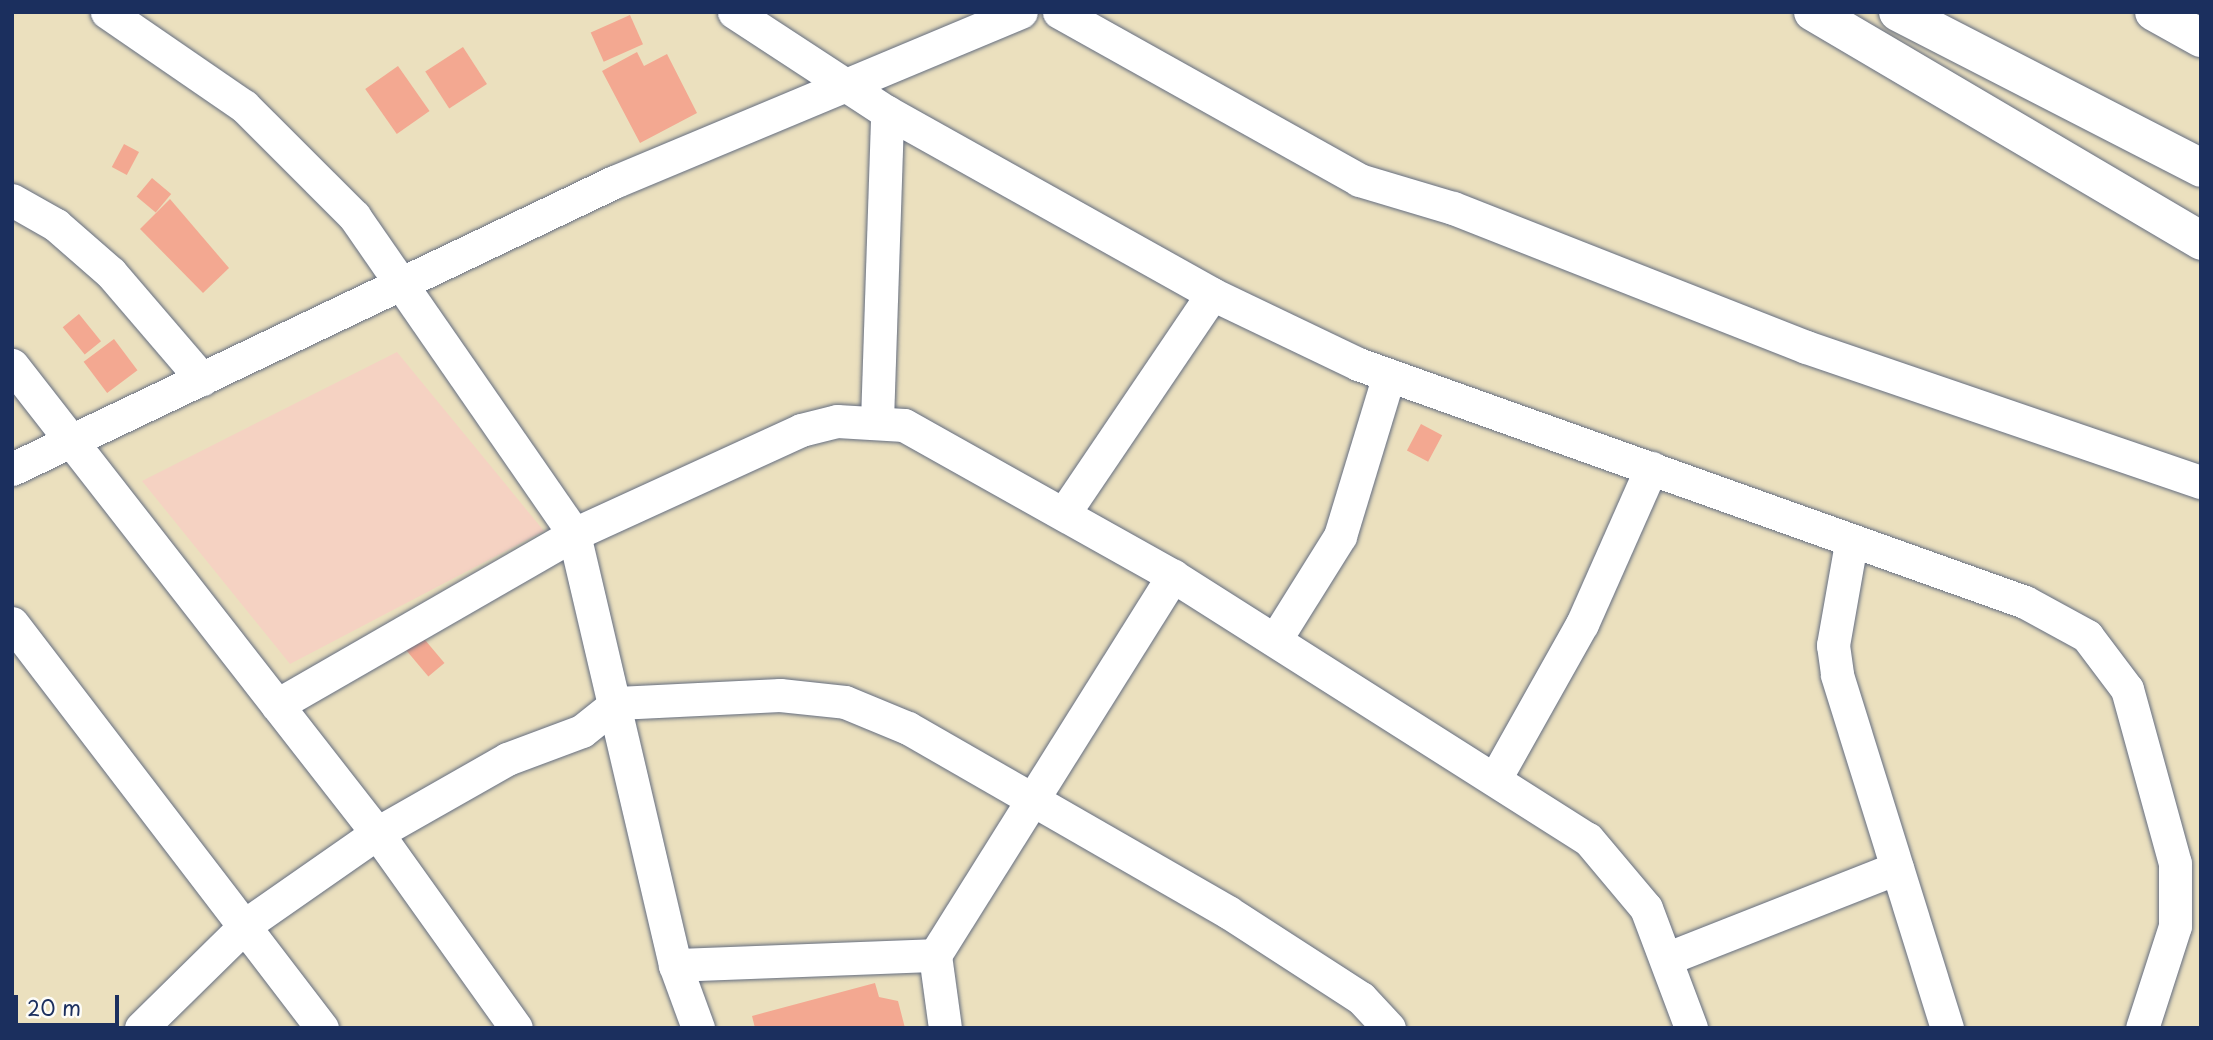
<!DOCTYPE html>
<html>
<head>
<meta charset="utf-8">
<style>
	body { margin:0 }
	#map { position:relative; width:2213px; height:1040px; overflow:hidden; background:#ebe0be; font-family:"Playpen Sans",sans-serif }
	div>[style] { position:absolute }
	.built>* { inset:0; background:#f5d2c2 }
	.building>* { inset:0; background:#f3a891; transform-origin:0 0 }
	.roads { filter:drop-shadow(0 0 2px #646d80) drop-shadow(0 0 2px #646d80) }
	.minor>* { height:33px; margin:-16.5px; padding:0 16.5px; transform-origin:16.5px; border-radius:16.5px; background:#fff }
	.highway>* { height:38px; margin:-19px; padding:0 19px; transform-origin:19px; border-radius:19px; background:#fff }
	span { translate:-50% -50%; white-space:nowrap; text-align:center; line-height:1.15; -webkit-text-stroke:7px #fdfcf7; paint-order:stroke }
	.frame { position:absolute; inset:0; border:14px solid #1b2f5e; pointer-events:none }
	.scale { position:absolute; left:14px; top:995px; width:105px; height:32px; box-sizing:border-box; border:4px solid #1b2f5e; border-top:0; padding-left:9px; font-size:21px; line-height:24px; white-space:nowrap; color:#1b2f5e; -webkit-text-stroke:5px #fdfcf7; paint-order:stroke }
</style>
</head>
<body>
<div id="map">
	<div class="built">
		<div style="clip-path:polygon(397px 352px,544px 531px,290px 664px,142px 481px)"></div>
	</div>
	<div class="building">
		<div style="left:630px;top:15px;width:32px;height:43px;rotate:66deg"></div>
		<div style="left:463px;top:47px;width:44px;height:45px;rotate:57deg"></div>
		<div style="clip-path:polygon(637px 52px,644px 66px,667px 54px,697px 113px,640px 143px,602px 71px)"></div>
		<div style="left:398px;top:66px;width:55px;height:40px;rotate:55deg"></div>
		<div style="left:124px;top:144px;width:17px;height:26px;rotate:28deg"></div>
		<div style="left:152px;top:178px;width:25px;height:24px;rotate:40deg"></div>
		<div style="clip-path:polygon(170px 199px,229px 268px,203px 293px,140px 229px)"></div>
		<div style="left:79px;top:314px;width:35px;height:21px;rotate:51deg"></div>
		<div style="left:114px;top:339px;width:39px;height:38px;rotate:53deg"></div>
		<div style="left:1421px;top:424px;width:24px;height:30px;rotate:28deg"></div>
		<div style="left:420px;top:634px;width:38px;height:21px;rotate:50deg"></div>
		<div style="clip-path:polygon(875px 983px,879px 997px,898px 1001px,905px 1028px,755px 1028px,752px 1016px)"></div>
	</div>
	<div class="roads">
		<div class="minor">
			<div style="left:107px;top:12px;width:166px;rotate:34.5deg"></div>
			<div style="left:244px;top:106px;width:156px;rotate:45deg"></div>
			<div style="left:354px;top:216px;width:387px;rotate:55.3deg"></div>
			<div style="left:574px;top:534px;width:443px;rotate:76.8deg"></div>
			<div style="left:675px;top:965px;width:67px;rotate:69.9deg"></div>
			<div style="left:734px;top:12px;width:183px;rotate:33.2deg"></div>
			<div style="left:887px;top:112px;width:372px;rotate:29.2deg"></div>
			<div style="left:1212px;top:294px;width:162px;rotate:25.6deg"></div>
			<div style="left:1358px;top:364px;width:708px;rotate:19.64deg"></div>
			<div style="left:2025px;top:602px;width:71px;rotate:28.7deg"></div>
			<div style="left:2087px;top:636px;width:66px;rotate:53deg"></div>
			<div style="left:2127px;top:689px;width:180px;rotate:74.6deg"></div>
			<div style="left:2175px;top:863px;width:63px;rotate:90deg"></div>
			<div style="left:2175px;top:926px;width:107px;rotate:107.9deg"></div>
			<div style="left:1059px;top:12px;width:344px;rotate:29.2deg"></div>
			<div style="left:1359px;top:180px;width:98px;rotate:16.6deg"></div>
			<div style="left:1453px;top:208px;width:379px;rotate:21.5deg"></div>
			<div style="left:1806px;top:347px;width:417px;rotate:18.9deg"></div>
			<div style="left:12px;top:200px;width:51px;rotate:29.6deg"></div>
			<div style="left:56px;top:225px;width:73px;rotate:41.1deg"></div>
			<div style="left:111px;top:273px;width:140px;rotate:49.4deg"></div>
			<div style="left:12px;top:365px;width:594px;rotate:52.05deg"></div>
			<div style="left:377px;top:833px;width:239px;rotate:54.5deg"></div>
			<div style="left:877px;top:421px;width:309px;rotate:-88.1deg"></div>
			<div style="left:12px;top:469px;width:667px;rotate:-25.49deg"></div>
			<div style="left:614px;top:182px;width:441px;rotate:-22.7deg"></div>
			<div style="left:1064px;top:513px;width:264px;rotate:-55.9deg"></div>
			<div style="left:1851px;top:543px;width:104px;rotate:100deg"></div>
			<div style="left:1833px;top:645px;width:30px;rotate:82deg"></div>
			<div style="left:1837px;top:675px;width:370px;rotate:72.7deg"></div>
			<div style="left:12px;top:623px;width:510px;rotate:52.57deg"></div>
			<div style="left:1275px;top:640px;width:123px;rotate:-58deg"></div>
			<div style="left:1340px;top:536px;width:168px;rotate:-73.1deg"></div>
			<div style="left:277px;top:705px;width:343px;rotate:-29.9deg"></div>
			<div style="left:574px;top:534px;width:250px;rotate:-24.6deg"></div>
			<div style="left:801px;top:430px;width:37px;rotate:-14deg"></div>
			<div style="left:837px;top:421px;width:67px;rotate:3.4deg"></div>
			<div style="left:904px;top:425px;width:308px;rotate:29.3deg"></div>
			<div style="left:1173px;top:576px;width:491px;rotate:32.4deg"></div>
			<div style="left:1588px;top:839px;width:90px;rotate:50deg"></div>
			<div style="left:1646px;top:908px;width:128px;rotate:69.4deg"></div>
			<div style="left:1496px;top:777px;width:176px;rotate:-60.7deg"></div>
			<div style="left:1582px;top:624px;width:171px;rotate:-66.1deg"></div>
			<div style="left:935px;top:955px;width:74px;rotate:82.2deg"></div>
			<div style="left:1668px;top:958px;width:246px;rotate:-21.5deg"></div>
			<div style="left:675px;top:965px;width:260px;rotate:-2.2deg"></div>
			<div style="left:935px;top:955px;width:448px;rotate:-57.9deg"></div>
			<div style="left:141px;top:1028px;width:150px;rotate:-44.5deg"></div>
			<div style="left:248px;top:923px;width:157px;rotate:-34.9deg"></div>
			<div style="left:377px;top:833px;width:150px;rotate:-29.6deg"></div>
			<div style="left:507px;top:759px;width:80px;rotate:-20.5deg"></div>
			<div style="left:582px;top:731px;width:45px;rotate:-38.7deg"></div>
			<div style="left:617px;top:703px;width:163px;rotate:-2.8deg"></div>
			<div style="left:780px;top:695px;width:65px;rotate:6.1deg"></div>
			<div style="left:845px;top:702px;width:68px;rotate:22.4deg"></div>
			<div style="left:908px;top:728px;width:369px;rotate:29.9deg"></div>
			<div style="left:1228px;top:912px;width:158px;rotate:32.9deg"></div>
			<div style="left:1361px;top:998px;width:41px;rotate:47deg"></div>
		</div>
		<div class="highway">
			<div style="left:1813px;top:12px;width:451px;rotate:30.5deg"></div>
			<div style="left:1898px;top:12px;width:341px;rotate:27.2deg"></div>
			<div style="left:2154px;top:12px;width:54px;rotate:29deg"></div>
		</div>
	</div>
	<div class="frame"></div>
	<div class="scale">20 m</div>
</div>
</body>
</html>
